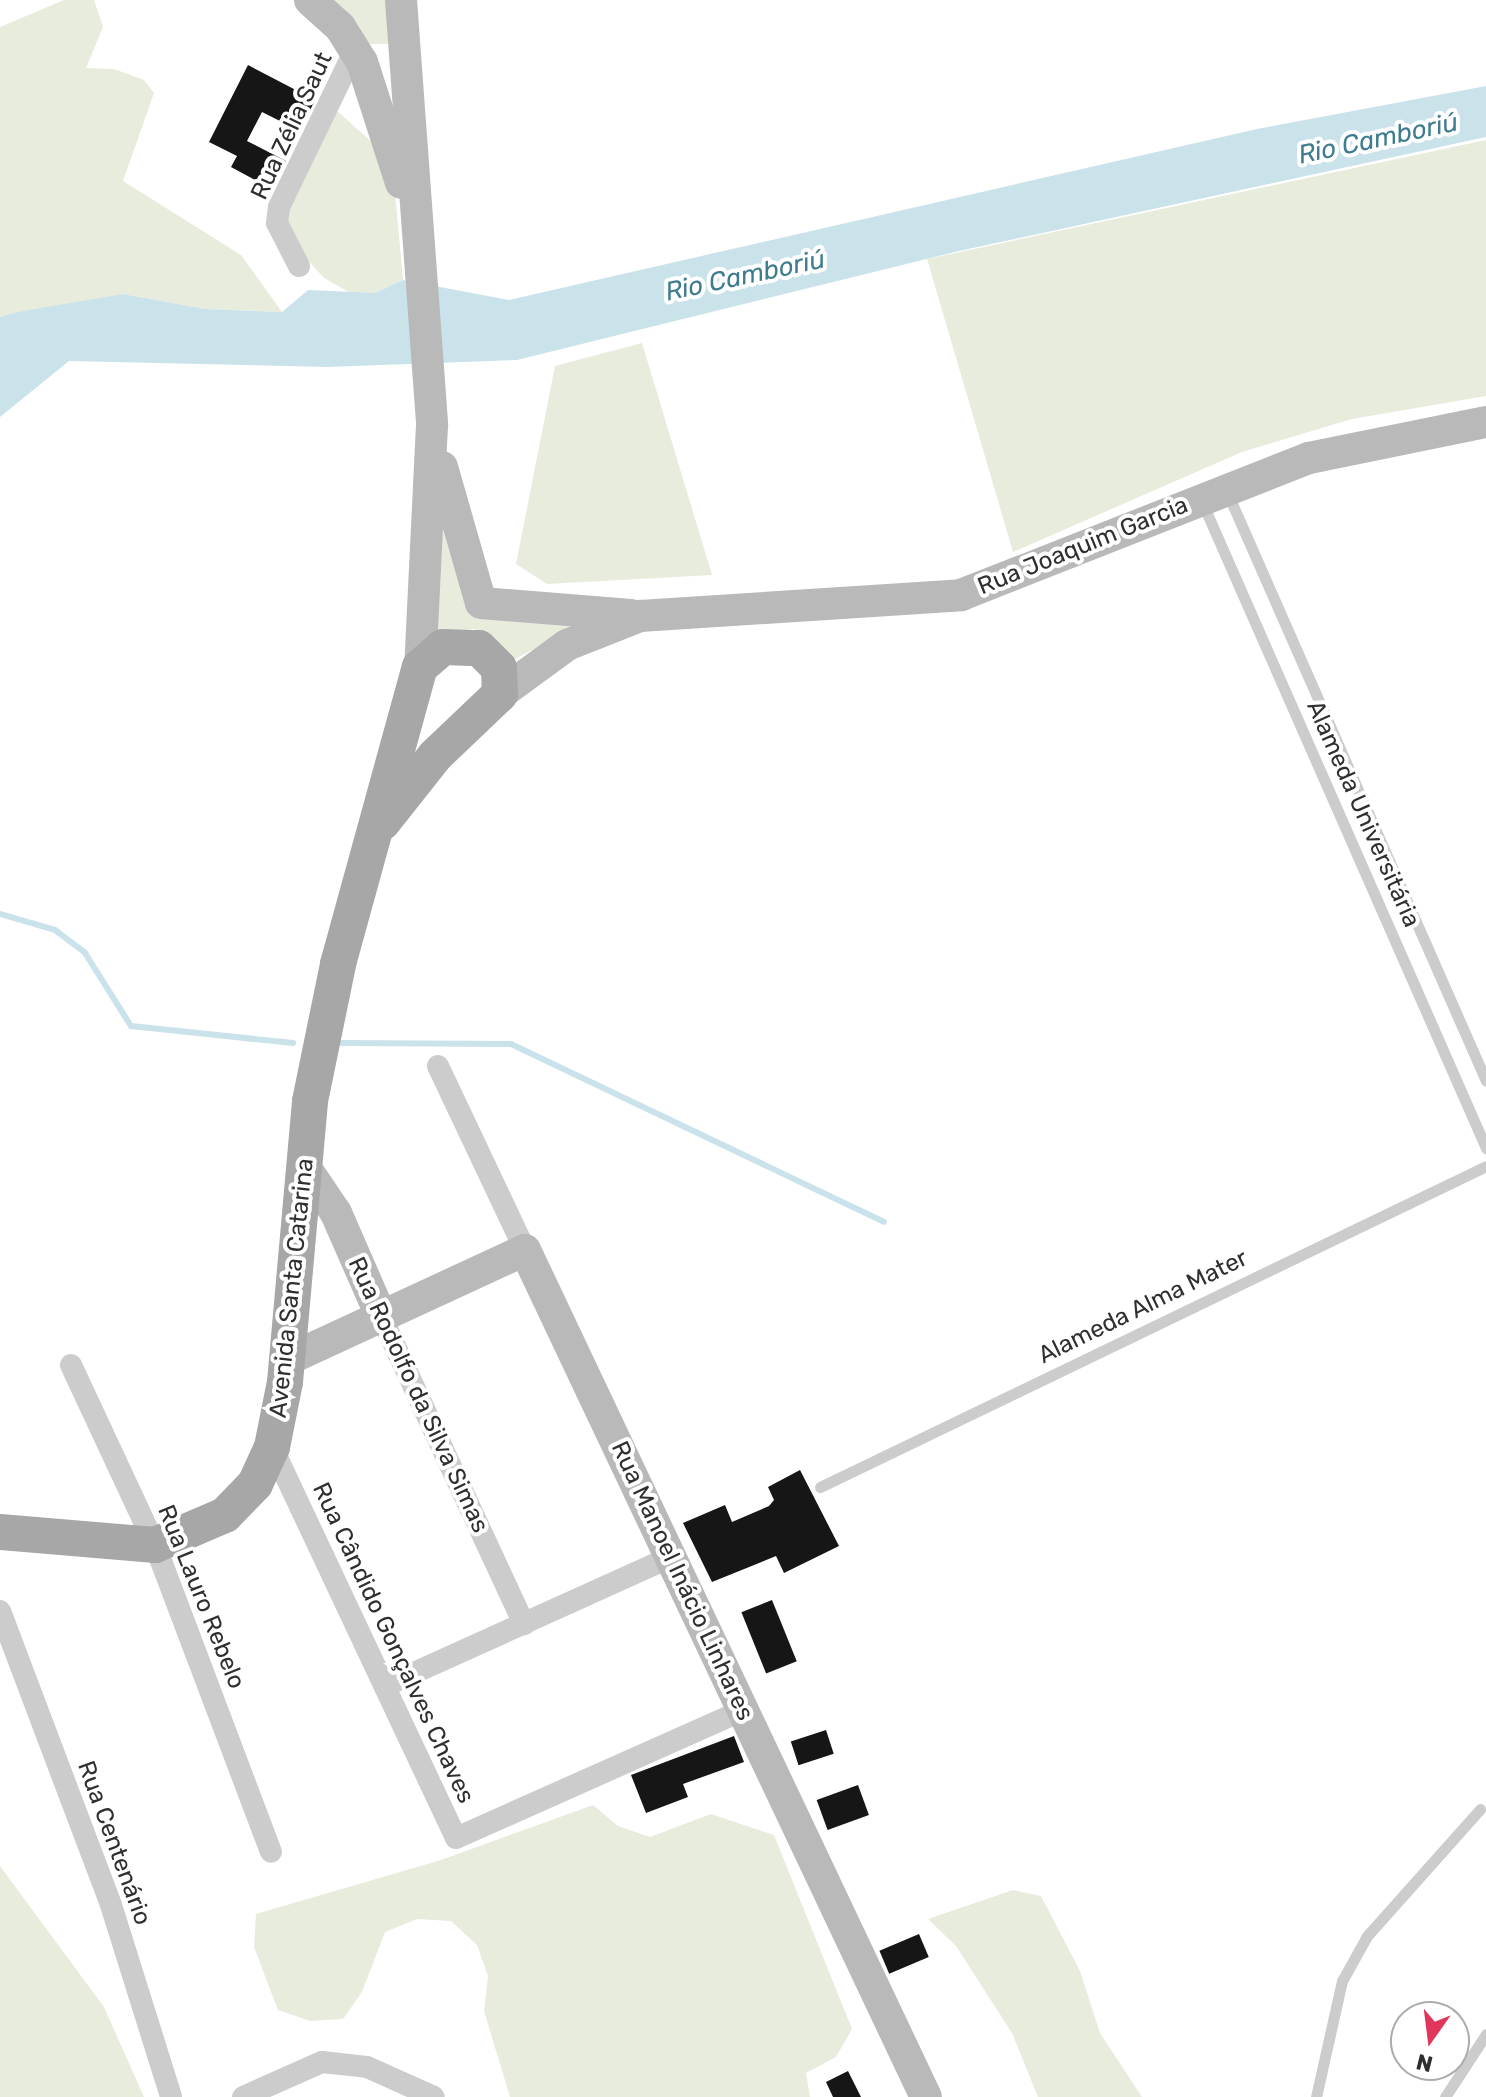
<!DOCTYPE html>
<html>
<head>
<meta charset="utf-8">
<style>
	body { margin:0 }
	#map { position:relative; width:1486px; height:2097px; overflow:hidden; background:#fff; font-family:Rubik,sans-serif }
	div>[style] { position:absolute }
	.green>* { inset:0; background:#e7ecdd }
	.water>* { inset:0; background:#cae3eb }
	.stream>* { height:6px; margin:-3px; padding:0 3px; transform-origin:3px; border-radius:3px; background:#cae3eb }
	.building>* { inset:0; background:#161616; transform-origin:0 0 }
	.service>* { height:11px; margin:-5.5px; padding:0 5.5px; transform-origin:5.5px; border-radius:5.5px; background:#ccc }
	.minor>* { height:22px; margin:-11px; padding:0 11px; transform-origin:11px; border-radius:11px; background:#ccc }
	.secondary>* { height:32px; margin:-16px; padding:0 16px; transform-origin:16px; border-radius:16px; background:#b9b9b9 }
	.primary>* { height:36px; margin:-18px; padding:0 18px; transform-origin:18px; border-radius:18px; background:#a7a7a7 }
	span { translate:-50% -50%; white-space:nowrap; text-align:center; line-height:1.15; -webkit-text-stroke:8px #fff; paint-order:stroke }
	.street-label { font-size:24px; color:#2f2f2f }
	.water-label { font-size:26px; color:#3f7c90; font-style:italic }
	.north { position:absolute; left:1390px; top:2001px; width:80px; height:80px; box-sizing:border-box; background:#fff; border:2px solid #acacac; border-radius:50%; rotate:194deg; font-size:22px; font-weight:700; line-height:32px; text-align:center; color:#2f2f2f }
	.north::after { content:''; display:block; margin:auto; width:28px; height:36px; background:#e1365c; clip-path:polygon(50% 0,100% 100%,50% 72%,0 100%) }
</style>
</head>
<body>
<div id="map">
	<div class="green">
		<div style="clip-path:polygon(64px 0,94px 0,103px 27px,86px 68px,114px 69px,144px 80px,154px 93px,123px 181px,241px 255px,282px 312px,205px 309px,123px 294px,0 317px,0 27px)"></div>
		<div style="clip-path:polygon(329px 0,395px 0,388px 44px,369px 44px)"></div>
		<div style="clip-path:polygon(337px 111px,392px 160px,403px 280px,375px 293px,354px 295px,324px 278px,283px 233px,282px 216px)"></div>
		<div style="clip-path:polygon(1486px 140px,1486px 396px,1352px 419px,1242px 452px,1013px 552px,927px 259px)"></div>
		<div style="clip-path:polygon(642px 343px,712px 575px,547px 584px,516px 564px,555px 366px)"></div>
		<div style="clip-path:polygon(439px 512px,465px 594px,591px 617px,512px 661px,494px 638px,473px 629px,437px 634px)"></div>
		<div style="clip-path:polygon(593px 1805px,618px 1826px,650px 1837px,711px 1814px,774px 1835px,852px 2029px,836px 2057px,806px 2073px,810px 2097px,510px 2097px,484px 2011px,488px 1976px,477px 1945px,451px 1921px,417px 1919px,385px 1932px,362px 1992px,343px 2019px,310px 2021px,278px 2010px,254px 1947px,256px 1914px,441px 1860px)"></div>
		<div style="clip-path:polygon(0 1866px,104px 2007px,144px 2097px,0 2097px)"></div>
		<div style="clip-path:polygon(1013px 1890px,1041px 1896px,1080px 1971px,1100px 2033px,1142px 2097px,1038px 2097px,1012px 2033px,956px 1946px,928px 1919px)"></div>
	</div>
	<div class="water">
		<div style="clip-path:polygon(1486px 86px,1486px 137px,959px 251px,517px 360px,328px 367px,69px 361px,0 417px,0 317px,18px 312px,123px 294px,205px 309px,282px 312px,308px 290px,375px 293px,403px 280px,509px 300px,1257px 129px)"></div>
	</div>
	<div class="stream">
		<div style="left:0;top:914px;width:57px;rotate:16.2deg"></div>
		<div style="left:55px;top:930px;width:38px;rotate:37deg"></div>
		<div style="left:85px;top:953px;width:86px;rotate:57.8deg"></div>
		<div style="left:131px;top:1026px;width:163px;rotate:6deg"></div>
		<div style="left:341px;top:1043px;width:170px;rotate:0.3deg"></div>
		<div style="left:511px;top:1044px;width:413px;rotate:25.5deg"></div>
	</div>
	<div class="building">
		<div style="clip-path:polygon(248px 65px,315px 100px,300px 131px,262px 112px,247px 141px,286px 161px,272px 189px,231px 167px,237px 156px,209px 142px)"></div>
		<div style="clip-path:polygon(800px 1470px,839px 1546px,784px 1573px,776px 1556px,712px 1582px,683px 1523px,725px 1505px,732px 1522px,769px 1506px,774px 1500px,768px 1487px)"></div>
		<div style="left:772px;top:1600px;width:66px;height:33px;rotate:68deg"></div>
		<div style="left:826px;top:1730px;width:25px;height:37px;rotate:72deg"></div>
		<div style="clip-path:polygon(734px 1736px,744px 1762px,683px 1784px,688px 1797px,646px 1813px,631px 1775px)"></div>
		<div style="left:858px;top:1785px;width:32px;height:44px;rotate:70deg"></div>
		<div style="left:919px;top:1934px;width:25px;height:43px;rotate:67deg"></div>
		<div style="clip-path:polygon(848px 2071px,861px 2097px,833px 2097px,826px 2082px)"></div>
	</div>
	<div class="service">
		<div style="left:1227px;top:492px;width:643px;rotate:66.26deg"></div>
		<div style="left:1202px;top:502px;width:706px;rotate:66.27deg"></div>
		<div style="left:820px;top:1487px;width:739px;rotate:-25.73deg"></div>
		<div style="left:1316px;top:2097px;width:119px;rotate:-77.4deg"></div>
		<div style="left:1342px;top:1981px;width:51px;rotate:-60.9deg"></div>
		<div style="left:1367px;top:1936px;width:170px;rotate:-48.3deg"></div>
		<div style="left:1445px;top:2097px;width:75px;rotate:-56.9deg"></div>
	</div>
	<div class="minor">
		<div style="left:299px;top:266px;width:48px;rotate:-117.1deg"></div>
		<div style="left:277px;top:223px;width:16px;rotate:-83deg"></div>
		<div style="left:279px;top:207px;width:174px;rotate:-64.2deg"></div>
		<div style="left:438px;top:1066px;width:204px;rotate:64.7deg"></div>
		<div style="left:381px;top:1316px;width:340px;rotate:65.1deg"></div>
		<div style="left:71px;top:1365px;width:199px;rotate:65deg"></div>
		<div style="left:155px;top:1545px;width:328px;rotate:69.3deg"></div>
		<div style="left:272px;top:1447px;width:432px;rotate:64.8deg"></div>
		<div style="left:456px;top:1838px;width:314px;rotate:-24deg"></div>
		<div style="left:0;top:1611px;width:314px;rotate:69.3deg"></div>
		<div style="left:111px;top:1905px;width:201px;rotate:72.6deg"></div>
		<div style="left:385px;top:1686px;width:314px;rotate:-24.3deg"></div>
		<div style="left:243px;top:2097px;width:86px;rotate:-23.9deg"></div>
		<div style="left:322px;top:2062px;width:45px;rotate:6.3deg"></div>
		<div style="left:367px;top:2067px;width:73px;rotate:24.1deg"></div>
	</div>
	<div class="secondary">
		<div style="left:310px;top:0;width:40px;rotate:42deg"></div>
		<div style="left:340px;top:27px;width:41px;rotate:57.8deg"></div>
		<div style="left:362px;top:62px;width:127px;rotate:72.1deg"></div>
		<div style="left:401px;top:0;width:426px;rotate:85.8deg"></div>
		<div style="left:432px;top:425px;width:242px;rotate:92.8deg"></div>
		<div style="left:442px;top:467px;width:141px;rotate:74deg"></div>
		<div style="left:481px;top:603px;width:150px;rotate:4.6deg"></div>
		<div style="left:500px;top:694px;width:83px;rotate:-36.2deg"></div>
		<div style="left:567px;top:645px;width:79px;rotate:-21.7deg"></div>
		<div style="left:640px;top:616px;width:322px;rotate:-3.7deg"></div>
		<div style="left:961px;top:595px;width:374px;rotate:-21.5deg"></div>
		<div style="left:1309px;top:458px;width:181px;rotate:-11.5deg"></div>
		<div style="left:307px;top:1170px;width:52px;rotate:56deg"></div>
		<div style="left:336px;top:1213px;width:112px;rotate:66.4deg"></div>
		<div style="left:287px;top:1360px;width:262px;rotate:-24.8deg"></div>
		<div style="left:525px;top:1250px;width:937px;rotate:64.67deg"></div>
	</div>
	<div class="primary">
		<div style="left:0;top:1532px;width:156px;rotate:4.8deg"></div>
		<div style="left:155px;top:1545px;width:76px;rotate:-23.2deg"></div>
		<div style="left:225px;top:1515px;width:43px;rotate:-45.9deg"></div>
		<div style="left:255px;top:1484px;width:41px;rotate:-65.3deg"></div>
		<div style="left:272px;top:1447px;width:66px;rotate:-78.7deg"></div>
		<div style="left:285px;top:1382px;width:282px;rotate:-84.9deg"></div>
		<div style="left:310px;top:1101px;width:140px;rotate:-78.4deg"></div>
		<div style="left:338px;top:964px;width:308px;rotate:-74.6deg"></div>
		<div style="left:420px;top:667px;width:30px;rotate:-41deg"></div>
		<div style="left:443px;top:647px;width:36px;rotate:2deg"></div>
		<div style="left:479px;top:648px;width:28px;rotate:45deg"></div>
		<div style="left:499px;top:668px;width:26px;rotate:88deg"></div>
		<div style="left:500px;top:694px;width:90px;rotate:136.4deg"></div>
		<div style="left:435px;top:756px;width:85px;rotate:128.3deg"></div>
	</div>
	<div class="street-label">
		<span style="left:292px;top:126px;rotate:-65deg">Rua Zélia Saut</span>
		<span style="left:1083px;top:546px;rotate:-22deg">Rua Joaquim Garcia</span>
		<span style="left:1363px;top:814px;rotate:66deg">Alameda Universitária</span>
		<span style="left:292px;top:1288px;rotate:-84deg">Avenida Santa Catarina</span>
		<span style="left:1143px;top:1307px;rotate:-26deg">Alameda Alma Mater</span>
		<span style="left:418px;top:1395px;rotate:65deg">Rua Rodolfo da Silva Simas</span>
		<span style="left:682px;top:1581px;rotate:65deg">Rua Manoel Inácio Linhares</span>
		<span style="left:201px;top:1597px;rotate:68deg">Rua Lauro Rebelo</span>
		<span style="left:393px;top:1643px;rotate:65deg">Rua Cândido Gonçalves Chaves</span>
		<span style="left:114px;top:1843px;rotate:70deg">Rua Centenário</span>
	</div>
	<div class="water-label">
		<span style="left:1378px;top:139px;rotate:-12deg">Rio Camboriú</span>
		<span style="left:745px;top:276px;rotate:-12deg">Rio Camboriú</span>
	</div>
	<div class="north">N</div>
</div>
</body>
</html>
